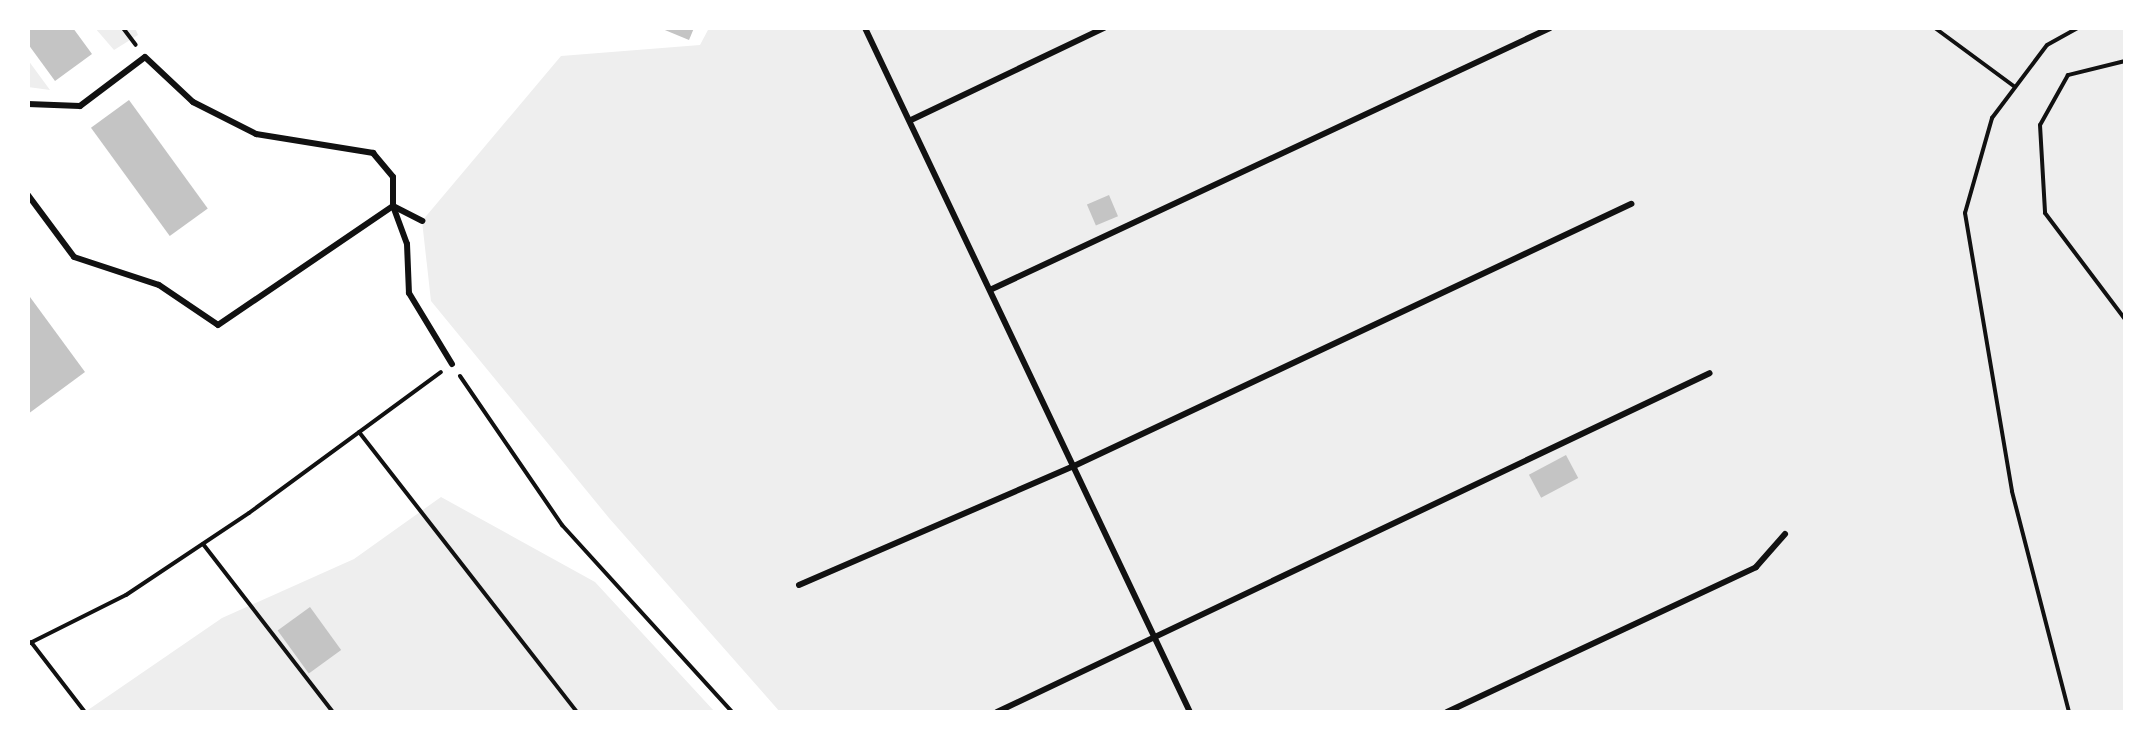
<!DOCTYPE html>
<html>
<head>
<meta charset="utf-8">
<style>
	body { margin:0 }
	#map { position:relative; width:2153px; height:740px; overflow:hidden; background:#fff; font-family:Overpass,sans-serif }
	div>[style] { position:absolute }
	.green>* { inset:0; background:#eee }
	.building>* { inset:0; background:#c4c4c4; transform-origin:0 0 }
	.path>* { height:4px; margin:-2px; padding:0 2px; transform-origin:2px; border-radius:2px; background:#111 }
	.service>* { height:6px; margin:-3px; padding:0 3px; transform-origin:3px; border-radius:3px; background:#111 }
	span { translate:-50% -50%; white-space:nowrap; text-align:center; line-height:1.15; -webkit-text-stroke:8px #fff; paint-order:stroke }
	.frame { position:absolute; inset:0; border:30px solid #fff; pointer-events:none }
</style>
</head>
<body>
<div id="map">
	<div class="green">
		<div style="clip-path:polygon(95px 28px,135px 28px,138px 35px,114px 50px)"></div>
		<div style="clip-path:polygon(709px 28px,2125px 28px,2125px 712px,780px 712px,609px 518px,431px 301px,422px 221px,561px 56px,700px 45px)"></div>
		<div style="clip-path:polygon(28px 60px,50px 90px,28px 87px)"></div>
		<div style="clip-path:polygon(441px 497px,595px 582px,715px 712px,85px 712px,222px 618px,354px 559px)"></div>
	</div>
	<div class="building">
		<div style="clip-path:polygon(28px 28px,73px 28px,92px 54px,55px 81px,28px 44px)"></div>
		<div style="clip-path:polygon(660px 28px,694px 28px,689px 40px)"></div>
		<div style="left:129px;top:100px;width:134px;height:47px;rotate:54deg"></div>
		<div style="left:1109px;top:195px;width:23px;height:24px;rotate:67deg"></div>
		<div style="clip-path:polygon(30px 297px,85px 372px,28px 414px,28px 299px)"></div>
		<div style="left:1566px;top:455px;width:26px;height:42px;rotate:62deg"></div>
		<div style="left:310px;top:607px;width:53px;height:40px;rotate:54deg"></div>
	</div>
	<div class="path">
		<div style="left:123px;top:28px;width:21px;rotate:53deg"></div>
		<div style="left:1935px;top:28px;width:99px;rotate:36.4deg"></div>
		<div style="left:2125px;top:61px;width:59px;rotate:166.2deg"></div>
		<div style="left:2068px;top:75px;width:57px;rotate:119.2deg"></div>
		<div style="left:2040px;top:125px;width:88px;rotate:86.7deg"></div>
		<div style="left:2045px;top:213px;width:133px;rotate:53deg"></div>
		<div style="left:460px;top:376px;width:181px;rotate:55.6deg"></div>
		<div style="left:562px;top:525px;width:253px;rotate:47.7deg"></div>
		<div style="left:359px;top:432px;width:355px;rotate:52.1deg"></div>
		<div style="left:203px;top:544px;width:212px;rotate:52.3deg"></div>
		<div style="left:31px;top:642px;width:88px;rotate:52.4deg"></div>
		<div style="left:28px;top:644px;width:110px;rotate:-26.6deg"></div>
		<div style="left:126px;top:595px;width:148px;rotate:-33.7deg"></div>
		<div style="left:249px;top:513px;width:238px;rotate:-36.3deg"></div>
		<div style="left:2069px;top:712px;width:228px;rotate:-104.5deg"></div>
		<div style="left:2012px;top:491px;width:282px;rotate:-99.6deg"></div>
		<div style="left:1965px;top:213px;width:99px;rotate:-74.1deg"></div>
		<div style="left:1992px;top:118px;width:91px;rotate:-53deg"></div>
		<div style="left:2047px;top:45px;width:35px;rotate:-29deg"></div>
	</div>
	<div class="service">
		<div style="left:865px;top:28px;width:757px;rotate:64.59deg"></div>
		<div style="left:28px;top:104px;width:52px;rotate:2.2deg"></div>
		<div style="left:80px;top:106px;width:81px;rotate:-37deg"></div>
		<div style="left:145px;top:57px;width:66px;rotate:43.2deg"></div>
		<div style="left:193px;top:102px;width:71px;rotate:26.9deg"></div>
		<div style="left:256px;top:134px;width:119px;rotate:9.2deg"></div>
		<div style="left:373px;top:153px;width:31px;rotate:50deg"></div>
		<div style="left:393px;top:177px;width:29px;rotate:90deg"></div>
		<div style="left:393px;top:206px;width:40px;rotate:69.8deg"></div>
		<div style="left:407px;top:244px;width:49px;rotate:87.7deg"></div>
		<div style="left:409px;top:293px;width:83px;rotate:58.8deg"></div>
		<div style="left:911px;top:120px;width:214px;rotate:-25.5deg"></div>
		<div style="left:28px;top:195px;width:77px;rotate:53.4deg"></div>
		<div style="left:74px;top:257px;width:89px;rotate:18.2deg"></div>
		<div style="left:159px;top:285px;width:71px;rotate:34.1deg"></div>
		<div style="left:218px;top:325px;width:212px;rotate:-34.2deg"></div>
		<div style="left:393px;top:206px;width:33px;rotate:27deg"></div>
		<div style="left:992px;top:289px;width:616px;rotate:-25.07deg"></div>
		<div style="left:799px;top:585px;width:300px;rotate:-23.4deg"></div>
		<div style="left:1074px;top:466px;width:616px;rotate:-25.19deg"></div>
		<div style="left:997px;top:712px;width:789px;rotate:-25.43deg"></div>
		<div style="left:1447px;top:712px;width:341px;rotate:-25.1deg"></div>
		<div style="left:1756px;top:567px;width:44px;rotate:-48.7deg"></div>
	</div>
	<div class="frame"></div>
</div>
</body>
</html>
